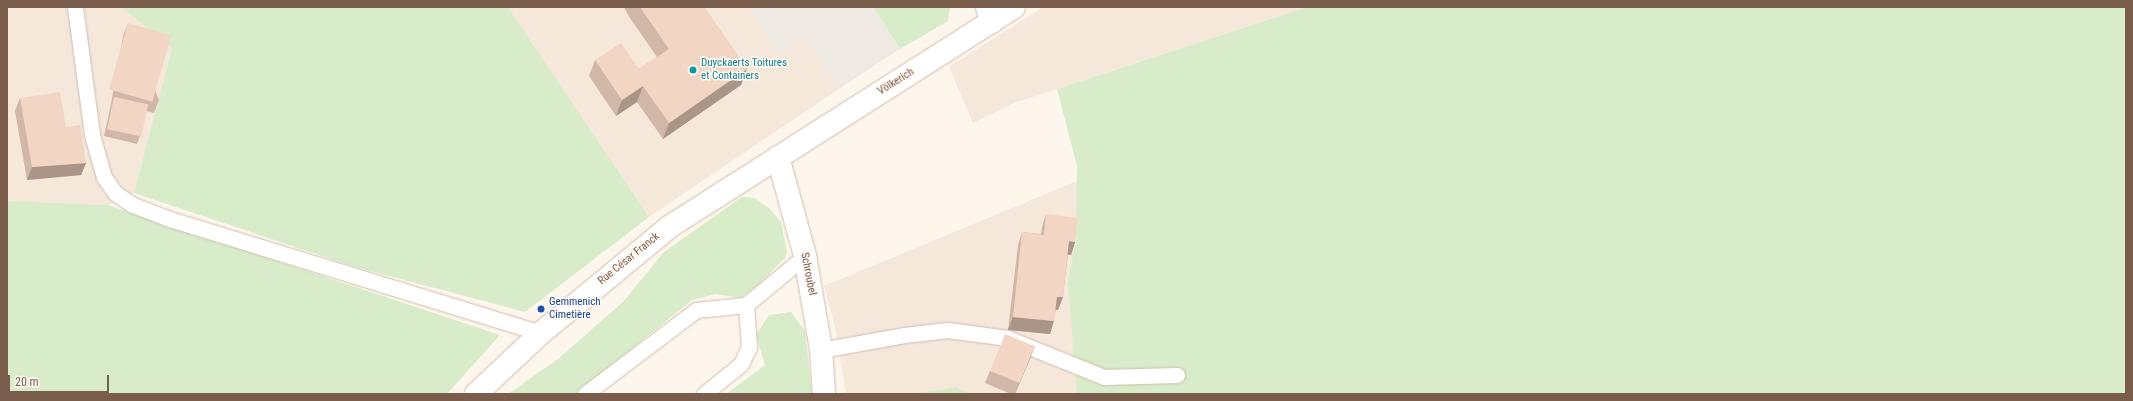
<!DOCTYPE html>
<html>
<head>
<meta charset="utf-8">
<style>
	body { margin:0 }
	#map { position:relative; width:2133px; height:401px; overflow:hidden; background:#fdf6ec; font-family:"Roboto Condensed",sans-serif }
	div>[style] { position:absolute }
	.residential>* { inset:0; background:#f5e8da }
	.industrial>* { inset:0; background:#efe9e4 }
	.green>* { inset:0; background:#d8ecc9 }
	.roads { filter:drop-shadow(0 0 1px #d1beb0) drop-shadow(0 0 1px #d1beb0) }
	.lane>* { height:15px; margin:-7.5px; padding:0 7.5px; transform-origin:7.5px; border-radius:7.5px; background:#fff }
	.street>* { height:22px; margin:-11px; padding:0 11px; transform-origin:11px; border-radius:11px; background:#fff }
	.secondary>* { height:22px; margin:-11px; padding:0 11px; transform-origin:11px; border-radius:11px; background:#fff }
	.wall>* { inset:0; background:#d1b7a8 }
	.shaded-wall>* { inset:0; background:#aa9588 }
	.building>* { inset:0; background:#f3d5c3; transform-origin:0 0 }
	.dots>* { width:11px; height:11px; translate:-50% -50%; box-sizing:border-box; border:2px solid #fffaf3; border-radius:50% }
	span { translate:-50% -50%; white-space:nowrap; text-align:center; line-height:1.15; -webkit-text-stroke:3px #fffaf3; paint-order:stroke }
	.culture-label { font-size:11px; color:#0d838f }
	.left { translate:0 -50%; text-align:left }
	.street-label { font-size:11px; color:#7a5c4d }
	.transit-label { font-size:11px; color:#164399 }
	.frame { position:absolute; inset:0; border:8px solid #7a5c4d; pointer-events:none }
	.scale { position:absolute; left:8px; top:375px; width:101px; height:18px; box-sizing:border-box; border:2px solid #7a5c4d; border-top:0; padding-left:5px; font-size:12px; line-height:14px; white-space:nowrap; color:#7a5c4d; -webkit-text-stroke:3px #fffaf3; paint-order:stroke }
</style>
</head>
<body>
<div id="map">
	<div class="residential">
		<div style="clip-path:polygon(7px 7px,121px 7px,172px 48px,134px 193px,108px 205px,7px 201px)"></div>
		<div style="clip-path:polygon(508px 7px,748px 7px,779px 53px,804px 37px,839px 89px,649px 217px)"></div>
		<div style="clip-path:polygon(1043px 7px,1307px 7px,1057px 89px,1014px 103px,973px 123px,949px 67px)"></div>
		<div style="clip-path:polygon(1125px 161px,1091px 394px,971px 394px,956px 387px,910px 394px,846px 394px,835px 327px,824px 286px)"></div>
	</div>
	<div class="industrial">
		<div style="clip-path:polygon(748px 7px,873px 7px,900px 49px,839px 89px,804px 37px,779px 53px)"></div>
	</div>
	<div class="green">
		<div style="clip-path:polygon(121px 7px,508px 7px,649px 217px,525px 312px,352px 266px,134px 193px,172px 48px)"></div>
		<div style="clip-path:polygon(873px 7px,950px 7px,948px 21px,900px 49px)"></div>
		<div style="clip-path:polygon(1307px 7px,2126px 7px,2126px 394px,1077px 394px,1068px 283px,1076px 238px,1077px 166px,1057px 89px)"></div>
		<div style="clip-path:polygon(742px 197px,755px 198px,769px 208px,781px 222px,787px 252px,785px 258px,759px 284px,741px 298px,716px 294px,692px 300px,576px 394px,508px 394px,558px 359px,623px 302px,664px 252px)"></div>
		<div style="clip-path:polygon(7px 201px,108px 205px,500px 335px,447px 394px,7px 394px)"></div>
		<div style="clip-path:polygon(791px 312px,805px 331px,812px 394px,726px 394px,765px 365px,756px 335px,769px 315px)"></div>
		<div style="clip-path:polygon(956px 387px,971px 394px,910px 394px)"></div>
	</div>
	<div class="roads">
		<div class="lane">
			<div style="left:75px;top:7px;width:129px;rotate:82.4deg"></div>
			<div style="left:92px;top:135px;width:44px;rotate:74.1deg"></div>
			<div style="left:104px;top:177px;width:19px;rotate:55deg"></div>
			<div style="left:115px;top:193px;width:22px;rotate:34deg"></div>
			<div style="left:133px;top:205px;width:40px;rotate:21deg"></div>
			<div style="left:170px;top:219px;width:388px;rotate:17.1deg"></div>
			<div style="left:821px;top:350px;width:84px;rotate:-10.2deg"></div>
			<div style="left:904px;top:335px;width:44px;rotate:-6.5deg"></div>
			<div style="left:948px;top:330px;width:60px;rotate:7.7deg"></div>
			<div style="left:1007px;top:338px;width:105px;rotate:21.9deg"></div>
			<div style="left:1104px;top:377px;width:73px;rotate:-1.6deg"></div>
			<div style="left:585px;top:394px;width:139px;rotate:-37.1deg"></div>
			<div style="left:696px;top:310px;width:50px;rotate:-5.7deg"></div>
			<div style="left:746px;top:305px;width:77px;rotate:-39.7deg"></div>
			<div style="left:704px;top:394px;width:48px;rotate:-39deg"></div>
			<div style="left:741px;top:364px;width:19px;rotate:-65deg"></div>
			<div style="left:749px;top:347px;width:42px;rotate:-94.1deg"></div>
		</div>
		<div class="street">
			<div style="left:987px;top:7px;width:16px;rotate:75deg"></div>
			<div style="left:778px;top:157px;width:103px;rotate:74.7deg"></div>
			<div style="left:805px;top:256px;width:95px;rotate:80.3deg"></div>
			<div style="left:821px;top:350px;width:44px;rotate:86.1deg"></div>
		</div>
		<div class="secondary">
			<div style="left:476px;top:394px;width:89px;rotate:-43.2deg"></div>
			<div style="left:541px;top:333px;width:166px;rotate:-39.6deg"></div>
			<div style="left:669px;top:227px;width:409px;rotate:-32.5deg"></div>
		</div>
	</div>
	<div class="wall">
		<div style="clip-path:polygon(624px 7px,704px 7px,747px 69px,741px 85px,663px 139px,637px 102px,616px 116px,589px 76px,595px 60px,639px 69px,657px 57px,628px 15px)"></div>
		<div style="clip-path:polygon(128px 23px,159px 100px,154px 113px,146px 111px,140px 136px,137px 144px,104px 136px,111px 104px,123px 36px)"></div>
		<div style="clip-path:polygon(20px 98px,66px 127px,86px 163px,81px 175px,27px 180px,15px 111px)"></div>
		<div style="clip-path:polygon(1046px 214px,1075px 242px,1071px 255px,1068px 254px,1063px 297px,1058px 310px,1056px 309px,1050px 334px,1008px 330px,1018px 245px,1022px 232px,1041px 234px,1042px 227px)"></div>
		<div style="clip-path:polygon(1035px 346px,1015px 394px,1011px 394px,985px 383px,990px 371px)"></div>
	</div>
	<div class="shaded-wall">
		<div style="clip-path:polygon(747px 69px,741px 85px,663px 139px,669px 123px)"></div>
		<div style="clip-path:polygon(643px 86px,637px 102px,616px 116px,622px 100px)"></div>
		<div style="clip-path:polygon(86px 163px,81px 175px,27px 180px,32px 167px)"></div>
		<div style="clip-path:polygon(1069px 241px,1075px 242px,1071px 255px,1064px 254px)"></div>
		<div style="clip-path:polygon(1057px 297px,1063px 297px,1058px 310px,1053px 309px)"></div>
		<div style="clip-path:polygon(1013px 317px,1054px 321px,1050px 334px,1008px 330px)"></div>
		<div style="clip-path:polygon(1035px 346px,1030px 359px,1015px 394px,1019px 383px)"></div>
	</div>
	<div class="building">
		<div style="clip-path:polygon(640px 7px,704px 7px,747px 69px,669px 123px,643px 86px,622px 100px,595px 60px,621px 43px,639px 69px,669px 49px)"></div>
		<div style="left:128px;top:23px;width:45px;height:69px;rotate:16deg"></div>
		<div style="clip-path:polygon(60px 92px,66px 127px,80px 125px,86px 163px,32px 167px,20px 98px)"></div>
		<div style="left:114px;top:97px;width:35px;height:33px;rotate:12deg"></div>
		<div style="clip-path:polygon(1046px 214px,1078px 218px,1075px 242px,1069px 241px,1063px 297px,1057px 297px,1054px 321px,1013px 317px,1022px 232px,1044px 235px)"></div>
		<div style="left:1005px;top:334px;width:32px;height:40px;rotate:22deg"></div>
	</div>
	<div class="dots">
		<div style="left:693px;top:70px;background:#0f9aa8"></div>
		<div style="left:541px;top:309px;background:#1a4fb4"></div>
	</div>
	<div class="culture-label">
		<span class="left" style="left:701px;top:70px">Duyckaerts Toitures<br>et Containers</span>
	</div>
	<div class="street-label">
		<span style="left:896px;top:82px;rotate:-32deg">Völkerich</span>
		<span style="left:629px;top:259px;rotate:-39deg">Rue César Franck</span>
		<span style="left:808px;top:274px;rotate:79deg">Schroubel</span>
	</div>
	<div class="transit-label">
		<span class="left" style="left:549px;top:309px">Gemmenich<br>Cimetière</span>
	</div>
	<div class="frame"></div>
	<div class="scale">20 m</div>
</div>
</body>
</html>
